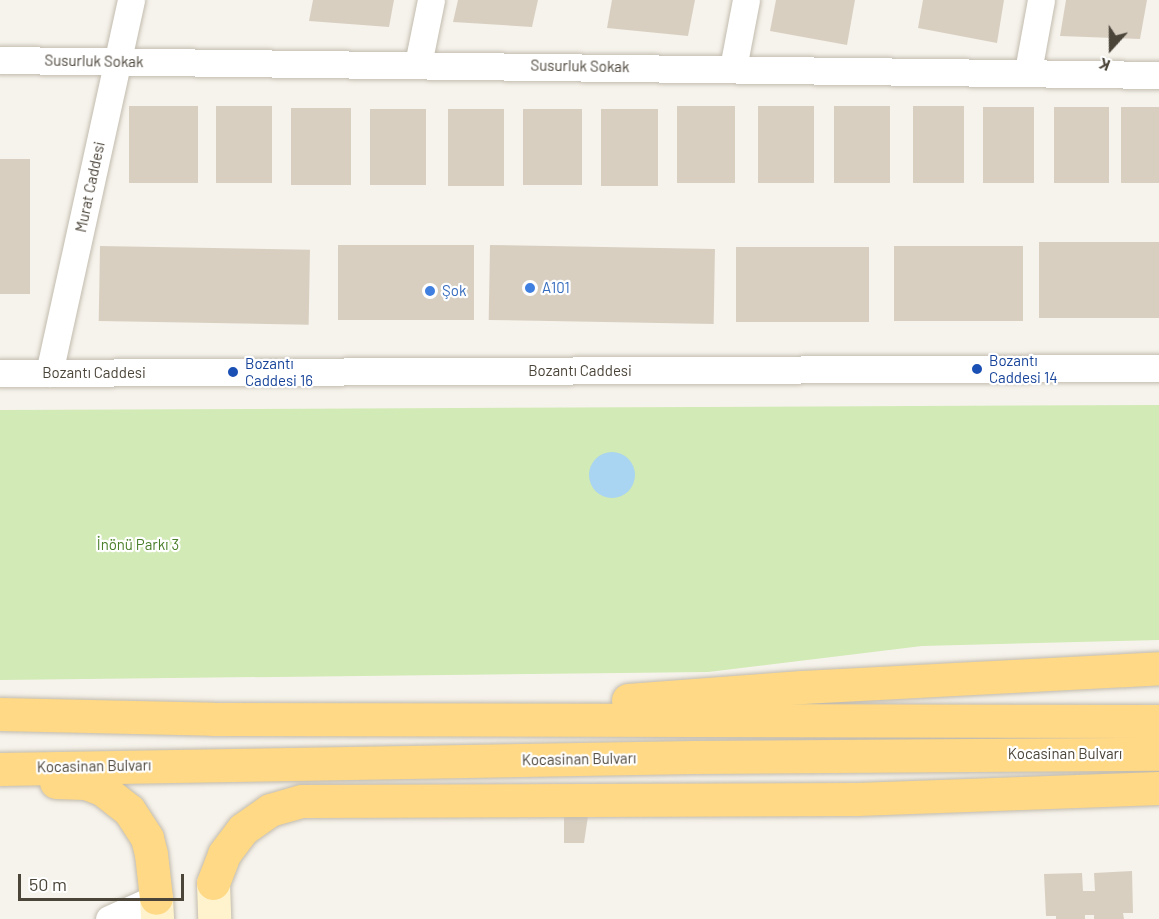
<!DOCTYPE html>
<html>
<head>
<meta charset="utf-8">
<style>
	body { margin:0 }
	#map { position:relative; width:1159px; height:919px; overflow:hidden; background:#f6f3ec; font-family:Barlow,sans-serif }
	div>[style] { position:absolute }
	.green>* { inset:0; background:#d2eab5 }
	.water>* { inset:0; background:#a9d4f2 }
	.round { border-radius:50% }
	.building>* { inset:0; background:#d8cfc1; transform-origin:0 0 }
	.roads { filter:drop-shadow(0 0 2px #c2bbae) drop-shadow(0 0 2px #c2bbae) }
	.minor>* { height:27px; margin:-13.5px; padding:0 13.5px; transform-origin:13.5px; border-radius:13.5px; background:#fff }
	.secondary>* { height:33px; margin:-16.5px; padding:0 16.5px; transform-origin:16.5px; border-radius:16.5px; background:#fff3cd }
	.trunk>* { height:33px; margin:-16.5px; padding:0 16.5px; transform-origin:16.5px; border-radius:16.5px; background:#ffd985 }
	.dots>* { width:16px; height:16px; translate:-50% -50%; box-sizing:border-box; border:3px solid #fff; border-radius:50% }
	span { translate:-50% -50%; white-space:nowrap; text-align:center; line-height:1.15; -webkit-text-stroke:4.5px #fff; paint-order:stroke }
	.street-label { font-size:15px; color:#4b4439 }
	.shop-label { font-size:15px; color:#366cbe }
	.left { translate:0 -50%; text-align:left }
	.transit-label { font-size:15px; color:#164399 }
	.park-label { font-size:15px; color:#4a7f2a }
	.north { position:absolute; left:1081px; top:18px; width:60px; height:60px; -webkit-text-stroke:4px #fff; paint-order:stroke; rotate:201deg; font-size:16px; font-weight:700; line-height:24px; text-align:center; color:#4b4439 }
	.north::after { content:''; display:block; margin:auto; width:21px; height:27px; background:#4b4439; clip-path:polygon(50% 0,100% 100%,50% 72%,0 100%) }
	.scale { position:absolute; left:18px; top:874px; width:166px; height:27px; box-sizing:border-box; border:3px solid #4b4439; border-top:0; padding-left:8px; font-size:18px; line-height:21px; white-space:nowrap; color:#4b4439; -webkit-text-stroke:4px #fff; paint-order:stroke }
</style>
</head>
<body>
<div id="map">
	<div class="green">
		<div style="clip-path:polygon(1159px 405px,1159px 640px,922px 646px,708px 672px,0 680px,0 410px)"></div>
	</div>
	<div class="water">
		<div class="round" style="left:589px;top:452px;width:46px;height:46px"></div>
	</div>
	<div class="building">
		<div style="clip-path:polygon(313px 0,394px 0,389px 27px,309px 21px)"></div>
		<div style="clip-path:polygon(458px 0,538px 0,532px 27px,453px 22px)"></div>
		<div style="clip-path:polygon(612px 0,695px 0,688px 36px,607px 28px)"></div>
		<div style="clip-path:polygon(776px 0,855px 0,847px 45px,770px 31px)"></div>
		<div style="clip-path:polygon(923px 0,1004px 0,997px 43px,918px 28px)"></div>
		<div style="clip-path:polygon(1066px 0,1147px 0,1140px 39px,1060px 36px)"></div>
		<div style="left:129px;top:106px;width:69px;height:77px"></div>
		<div style="left:216px;top:106px;width:56px;height:77px"></div>
		<div style="left:677px;top:106px;width:58px;height:77px"></div>
		<div style="left:758px;top:106px;width:56px;height:77px"></div>
		<div style="left:834px;top:106px;width:56px;height:77px"></div>
		<div style="left:913px;top:106px;width:51px;height:77px"></div>
		<div style="left:983px;top:107px;width:51px;height:76px"></div>
		<div style="left:1054px;top:107px;width:55px;height:76px"></div>
		<div style="left:1121px;top:107px;width:38px;height:76px"></div>
		<div style="left:291px;top:108px;width:60px;height:77px"></div>
		<div style="left:370px;top:109px;width:56px;height:76px"></div>
		<div style="left:448px;top:109px;width:56px;height:77px"></div>
		<div style="left:523px;top:109px;width:59px;height:76px"></div>
		<div style="left:601px;top:109px;width:57px;height:77px"></div>
		<div style="left:0;top:159px;width:30px;height:135px"></div>
		<div style="left:1039px;top:242px;width:120px;height:76px"></div>
		<div style="left:338px;top:245px;width:136px;height:75px"></div>
		<div style="left:490px;top:245px;width:225px;height:75px;rotate:1deg"></div>
		<div style="left:100px;top:246px;width:210px;height:75px;rotate:1deg"></div>
		<div style="left:894px;top:246px;width:129px;height:75px"></div>
		<div style="left:736px;top:247px;width:133px;height:75px"></div>
		<div style="clip-path:polygon(588px 816px,584px 843px,564px 843px,564px 817px)"></div>
		<div style="clip-path:polygon(1132px 871px,1133px 913px,1123px 913px,1124px 919px,1094px 919px,1094px 915px,1085px 915px,1085px 919px,1056px 919px,1056px 916px,1046px 916px,1044px 874px,1082px 873px,1083px 891px,1095px 891px,1094px 873px)"></div>
	</div>
	<div class="roads">
		<div class="minor">
			<div style="left:0;top:60px;width:1159px;rotate:0.74deg"></div>
			<div style="left:418px;top:64px;width:65px;rotate:-78.5deg"></div>
			<div style="left:733px;top:68px;width:69px;rotate:-79.2deg"></div>
			<div style="left:1028px;top:71px;width:72px;rotate:-79.6deg"></div>
			<div style="left:0;top:373px;width:1159px;rotate:-0.25deg"></div>
			<div style="left:49px;top:373px;width:382px;rotate:-77.6deg"></div>
			<div style="left:109px;top:919px;width:51px;rotate:-24.1deg"></div>
		</div>
		<div class="secondary">
			<div style="left:213px;top:883px;width:36px;rotate:88deg"></div>
			<div style="left:156px;top:898px;width:21px;rotate:87deg"></div>
		</div>
		<div class="trunk">
			<div style="left:628px;top:700px;width:174px;rotate:-4.3deg"></div>
			<div style="left:802px;top:687px;width:358px;rotate:-3deg"></div>
			<div style="left:0;top:714px;width:213px;rotate:1.3deg"></div>
			<div style="left:213px;top:719px;width:946px;rotate:0.12deg"></div>
			<div style="left:0;top:769px;width:694px;rotate:-0.99deg"></div>
			<div style="left:694px;top:757px;width:465px;rotate:-0.4deg"></div>
			<div style="left:56px;top:782px;width:30px;rotate:2deg"></div>
			<div style="left:86px;top:783px;width:17px;rotate:21deg"></div>
			<div style="left:102px;top:789px;width:34px;rotate:38deg"></div>
			<div style="left:129px;top:810px;width:33px;rotate:57deg"></div>
			<div style="left:147px;top:838px;width:16px;rotate:76deg"></div>
			<div style="left:151px;top:854px;width:44px;rotate:83.5deg"></div>
			<div style="left:213px;top:883px;width:31px;rotate:-69deg"></div>
			<div style="left:224px;top:854px;width:31px;rotate:-53deg"></div>
			<div style="left:243px;top:829px;width:33px;rotate:-35deg"></div>
			<div style="left:270px;top:810px;width:33px;rotate:-16deg"></div>
			<div style="left:302px;top:801px;width:555px;rotate:-0.21deg"></div>
			<div style="left:857px;top:799px;width:302px;rotate:-2.1deg"></div>
		</div>
	</div>
	<div class="dots">
		<div style="left:530px;top:288px;background:#3f7fe0"></div>
		<div style="left:430px;top:291px;background:#3f7fe0"></div>
		<div style="left:977px;top:369px;background:#1a4fb4"></div>
		<div style="left:233px;top:372px;background:#1a4fb4"></div>
	</div>
	<div class="street-label">
		<span style="left:94px;top:61px;rotate:1deg">Susurluk Sokak</span>
		<span style="left:580px;top:66px;rotate:1deg">Susurluk Sokak</span>
		<span style="left:90px;top:187px;rotate:-78deg">Murat Caddesi</span>
		<span style="left:580px;top:371px">Bozantı Caddesi</span>
		<span style="left:94px;top:373px">Bozantı Caddesi</span>
		<span style="left:1065px;top:754px">Kocasinan Bulvarı</span>
		<span style="left:579px;top:759px;rotate:-1deg">Kocasinan Bulvarı</span>
		<span style="left:94px;top:766px;rotate:-1deg">Kocasinan Bulvarı</span>
	</div>
	<div class="shop-label">
		<span class="left" style="left:542px;top:288px">A101</span>
		<span class="left" style="left:442px;top:291px">Şok</span>
	</div>
	<div class="transit-label">
		<span class="left" style="left:989px;top:369px">Bozantı<br>Caddesi 14</span>
		<span class="left" style="left:245px;top:372px">Bozantı<br>Caddesi 16</span>
	</div>
	<div class="park-label">
		<span style="left:138px;top:545px">İnönü Parkı 3</span>
	</div>
	<div class="north">K</div>
	<div class="scale">50 m</div>
</div>
</body>
</html>
